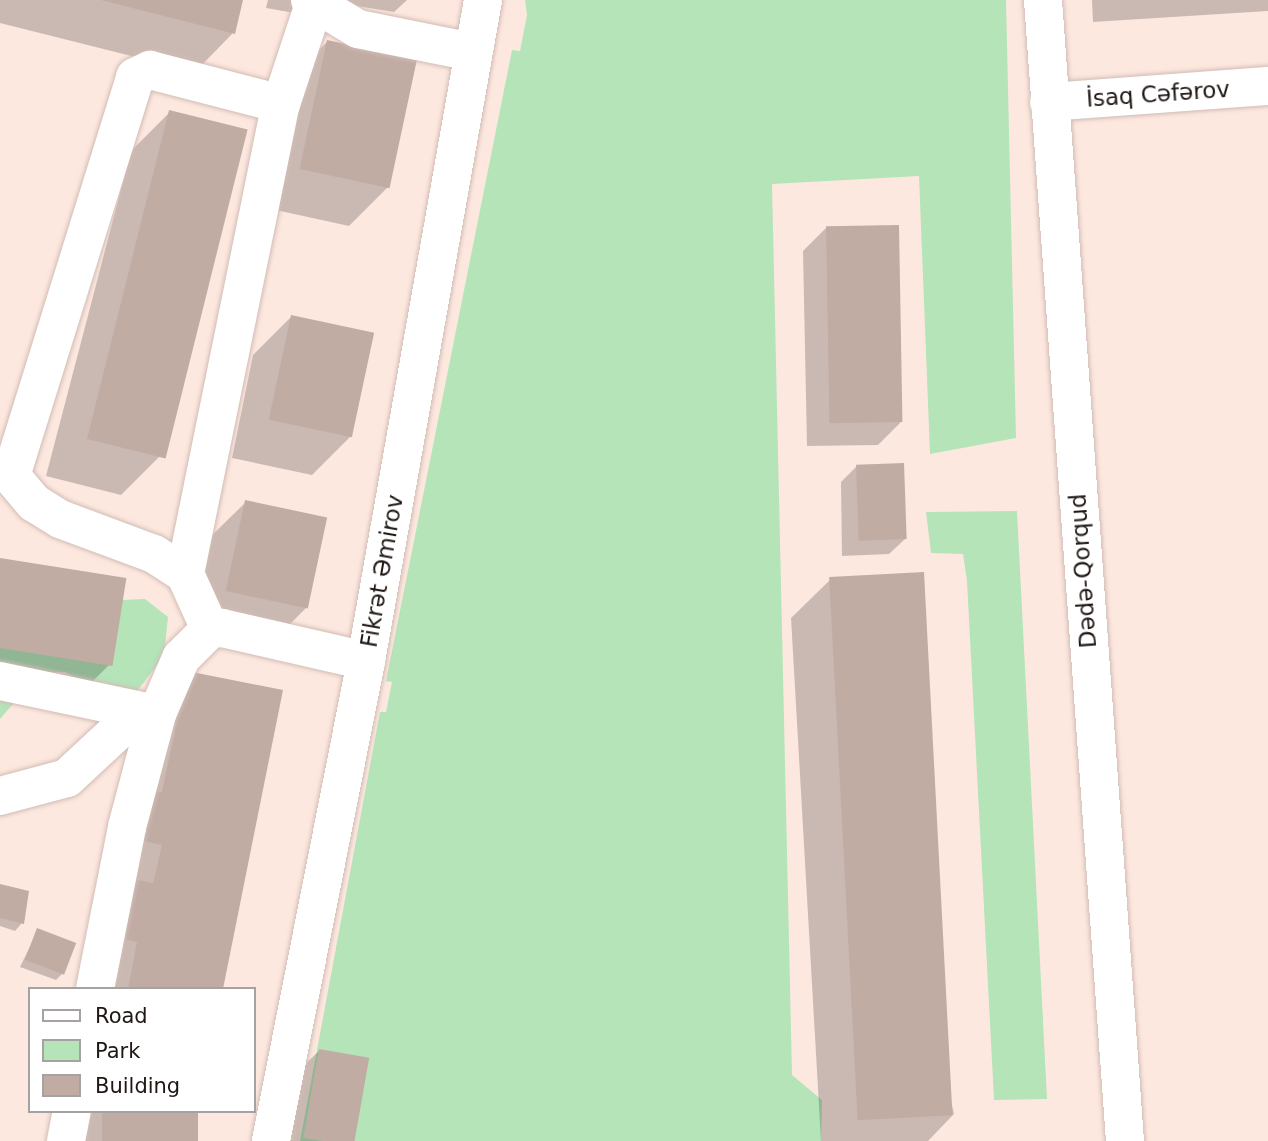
<!DOCTYPE html>
<html>
<head>
<meta charset="utf-8">
<style>
	body { margin:0 }
	#map { position:relative; width:1268px; height:1141px; overflow:hidden; background:#fde8df; font-family:"DejaVu Sans",sans-serif }
	div>[style] { position:absolute }
	.green>* { inset:0; background:#b5e4b9 }
	.shadow>* { inset:0; background:#0003; transform-origin:0 0 }
	.building>* { inset:0; background:#c1aca4; transform-origin:0 0 }
	.roads { filter:drop-shadow(0 0 2px #d1bcb4) drop-shadow(0 0 2px #d1bcb4) }
	.street>* { height:38px; margin:-19px; padding:0 19px; transform-origin:19px; border-radius:19px; background:#fff }
	span { translate:-50% -50%; white-space:nowrap; text-align:center; line-height:1.15; -webkit-text-stroke:7px #fff; paint-order:stroke }
	.street-label { font-size:23px; color:#1f1714 }
	.legend { position:absolute; left:28px; top:987px; width:228px; height:126px; box-sizing:border-box; background:#fff; border:2px solid #a5a2a1; margin:0; padding:9px 12px; list-style:none; font-size:21px; color:#1f1714 }
	.legend li { display:flex; align-items:center; gap:14px; height:35px }
	.legend b { width:35px; border:2px solid #a5a2a1 }
</style>
</head>
<body>
<div id="map">
	<div class="green">
		<div style="clip-path:polygon(525px 0,1006px 0,1016px 438px,930px 454px,919px 176px,772px 184px,792px 1075px,822px 1100px,821px 1141px,300px 1141px,380px 712px,386px 712px,392px 682px,386px 681px,512px 50px,520px 51px,527px 15px)"></div>
		<div style="clip-path:polygon(1017px 511px,1047px 1099px,994px 1100px,967px 581px,963px 554px,931px 553px,926px 512px)"></div>
		<div style="clip-path:polygon(145px 599px,168px 617px,164px 656px,131px 699px,112px 698px,65px 672px,41px 672px,0 719px,0 647px,111px 665px,122px 600px)"></div>
	</div>
	<div class="shadow">
		<div style="clip-path:polygon(0 0,242px 0,233px 33px,195px 72px,0 23px)"></div>
		<div style="clip-path:polygon(268px 0,407px 0,394px 12px,344px 4px,329px 19px,266px 8px)"></div>
		<div style="clip-path:polygon(1092px 0,1268px 0,1268px 11px,1093px 22px)"></div>
		<div style="clip-path:polygon(327px 42px,388px 187px,349px 226px,262px 207px,289px 80px)"></div>
		<div style="clip-path:polygon(170px 112px,159px 457px,121px 495px,46px 476px,131px 151px)"></div>
		<div style="clip-path:polygon(826px 228px,901px 422px,878px 445px,807px 446px,803px 251px)"></div>
		<div style="clip-path:polygon(292px 316px,351px 436px,312px 475px,232px 458px,253px 355px)"></div>
		<div style="clip-path:polygon(857px 466px,905px 539px,889px 554px,842px 556px,841px 482px)"></div>
		<div style="clip-path:polygon(246px 502px,307px 607px,268px 646px,189px 629px,207px 540px)"></div>
		<div style="clip-path:polygon(0 560px,110px 664px,71px 703px,0 691px)"></div>
		<div style="clip-path:polygon(830px 580px,954px 1114px,928px 1141px,821px 1141px,791px 618px)"></div>
		<div style="clip-path:polygon(281px 692px,221px 989px,98px 989px,124px 883px,97px 878px,149px 712px)"></div>
		<div style="clip-path:polygon(0 886px,22px 923px,15px 931px,0 926px)"></div>
		<div style="clip-path:polygon(38px 930px,64px 972px,56px 980px,20px 967px)"></div>
		<div style="clip-path:polygon(319px 1051px,367px 1060px,350px 1141px,289px 1141px,303px 1066px)"></div>
		<div style="left:73px;top:1111px;width:123px;height:31px"></div>
	</div>
	<div class="building">
		<div style="clip-path:polygon(101px 0,243px 0,235px 34px)"></div>
		<div style="left:327px;top:40px;width:92px;height:132px;rotate:12deg"></div>
		<div style="left:169px;top:110px;width:81px;height:339px;rotate:14deg"></div>
		<div style="left:899px;top:225px;width:197px;height:73px;rotate:89deg"></div>
		<div style="left:291px;top:315px;width:85px;height:107px;rotate:12deg"></div>
		<div style="left:904px;top:463px;width:76px;height:48px;rotate:88deg"></div>
		<div style="left:245px;top:500px;width:84px;height:93px;rotate:12deg"></div>
		<div style="left:0;top:558px;width:128px;height:89px;rotate:9deg"></div>
		<div style="left:924px;top:572px;width:544px;height:95px;rotate:87deg"></div>
		<div style="clip-path:polygon(187px 671px,283px 690px,223px 989px,128px 989px,137px 942px,116px 937px,127px 878px,153px 883px,162px 845px,135px 839px,144px 794px,162px 792px)"></div>
		<div style="clip-path:polygon(0 884px,29px 891px,24px 924px,0 918px)"></div>
		<div style="left:37px;top:928px;width:42px;height:34px;rotate:21deg"></div>
		<div style="left:319px;top:1049px;width:51px;height:90px;rotate:10deg"></div>
		<div style="left:102px;top:1111px;width:96px;height:31px"></div>
	</div>
	<div class="roads">
		<div class="street">
			<div style="left:310px;top:0;width:56px;rotate:31.1deg"></div>
			<div style="left:358px;top:29px;width:116px;rotate:11.4deg"></div>
			<div style="left:1043px;top:0;width:1144px;rotate:85.89deg"></div>
			<div style="left:1049px;top:102px;width:220px;rotate:-4.2deg"></div>
			<div style="left:185px;top:574px;width:480px;rotate:-78.5deg"></div>
			<div style="left:281px;top:104px;width:105px;rotate:-71.7deg"></div>
			<div style="left:210px;top:629px;width:60px;rotate:-114.4deg"></div>
			<div style="left:185px;top:574px;width:37px;rotate:-147deg"></div>
			<div style="left:154px;top:554px;width:100px;rotate:-159.6deg"></div>
			<div style="left:60px;top:519px;width:31px;rotate:-148deg"></div>
			<div style="left:34px;top:503px;width:35px;rotate:-130deg"></div>
			<div style="left:11px;top:476px;width:418px;rotate:-72.7deg"></div>
			<div style="left:135px;top:77px;width:17px;rotate:-25deg"></div>
			<div style="left:150px;top:70px;width:135px;rotate:14.5deg"></div>
			<div style="left:0;top:681px;width:160px;rotate:11.9deg"></div>
			<div style="left:0;top:796px;width:69px;rotate:-15deg"></div>
			<div style="left:67px;top:778px;width:98px;rotate:-42.9deg"></div>
			<div style="left:95px;top:989px;width:165px;rotate:-78.8deg"></div>
			<div style="left:127px;top:827px;width:117px;rotate:-75.1deg"></div>
			<div style="left:157px;top:714px;width:61px;rotate:-66.8deg"></div>
			<div style="left:181px;top:658px;width:41px;rotate:-45deg"></div>
			<div style="left:210px;top:629px;width:12px;rotate:-5deg"></div>
			<div style="left:222px;top:628px;width:148px;rotate:12.9deg"></div>
			<div style="left:66px;top:1141px;width:31px;rotate:-79deg"></div>
			<div style="left:271px;top:1141px;width:489px;rotate:-78.8deg"></div>
			<div style="left:366px;top:661px;width:671px;rotate:-79.96deg"></div>
		</div>
	</div>
	<div class="street-label">
		<span style="left:1158px;top:94px;rotate:-4deg">İsaq Cəfərov</span>
		<span style="left:382px;top:571px;rotate:-80deg">Fikrət Əmirov</span>
		<span style="left:1083px;top:571px;rotate:-94deg">Dədə-Qorqud</span>
	</div>
	<ul class="legend">
	<li><b style="height:9px;background:#fff"></b>Road</li>
	<li><b style="height:19px;background:#b5e4b9"></b>Park</li>
	<li><b style="height:19px;background:#c1aca4"></b>Building</li>
	</ul>
</div>
</body>
</html>
